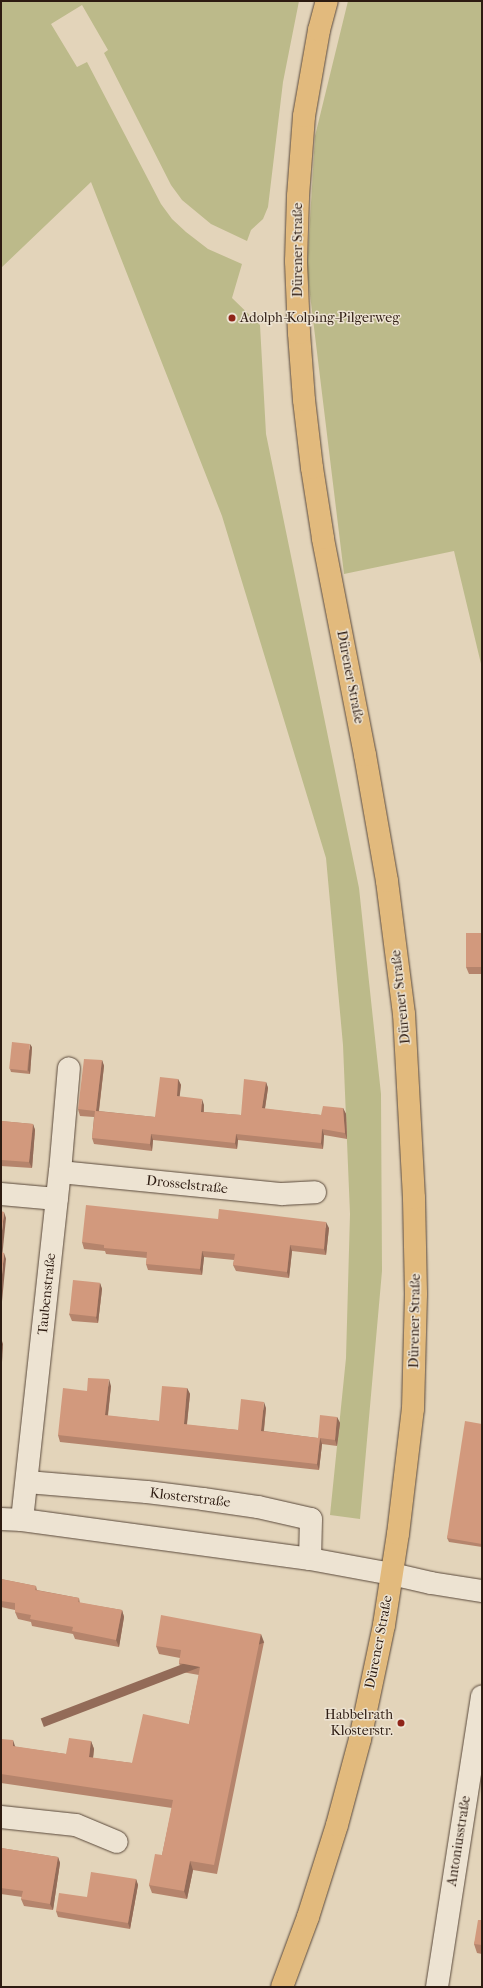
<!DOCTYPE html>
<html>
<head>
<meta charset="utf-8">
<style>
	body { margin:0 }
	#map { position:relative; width:483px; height:1988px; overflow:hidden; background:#e3d4ba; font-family:"IM FELL French Canon",serif }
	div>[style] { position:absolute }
	.green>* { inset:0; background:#bcba8a }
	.roads { filter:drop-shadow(0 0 1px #5a493b) drop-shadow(0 0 1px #5a493b) }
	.minor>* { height:22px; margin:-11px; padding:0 11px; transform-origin:11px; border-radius:11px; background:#ede3d2 }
	.major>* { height:22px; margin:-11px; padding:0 11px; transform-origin:11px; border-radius:11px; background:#e2ba7d }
	.wall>* { inset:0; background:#b5846c }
	.shaded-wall>* { inset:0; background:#936b58; transform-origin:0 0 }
	.building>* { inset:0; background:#d2997d; transform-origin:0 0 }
	.dots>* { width:11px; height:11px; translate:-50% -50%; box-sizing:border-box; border:2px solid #ede3d2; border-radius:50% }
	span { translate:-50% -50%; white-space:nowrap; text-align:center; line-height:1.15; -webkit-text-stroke:3px #ede3d2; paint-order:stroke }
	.street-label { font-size:14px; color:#2d1b11 }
	.poi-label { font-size:14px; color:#2d1b11 }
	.left { translate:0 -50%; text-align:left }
	.right { translate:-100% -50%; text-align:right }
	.frame { position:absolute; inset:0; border:2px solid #2d1b11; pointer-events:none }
</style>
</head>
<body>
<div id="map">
	<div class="green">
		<div style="clip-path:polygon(1px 1px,299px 1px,283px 82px,268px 207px,263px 219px,251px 230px,247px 241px,211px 224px,182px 200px,171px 185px,104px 53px,108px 50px,82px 5px,51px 24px,77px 67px,87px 62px,161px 204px,172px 219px,186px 232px,208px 249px,242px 264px,232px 298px,260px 325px,266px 434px,359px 888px,381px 1094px,382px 1271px,360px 1519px,330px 1515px,346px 1358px,350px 1214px,343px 1045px,326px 858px,222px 516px,91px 182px,1px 268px)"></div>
		<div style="clip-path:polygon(348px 1px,482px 1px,482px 668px,454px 551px,344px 574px,307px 270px,315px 136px)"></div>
	</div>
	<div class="roads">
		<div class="minor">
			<div style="left:60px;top:1172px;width:223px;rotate:5.7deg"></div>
			<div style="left:282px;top:1194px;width:33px;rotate:-3deg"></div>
			<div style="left:1px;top:1194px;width:56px;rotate:5.1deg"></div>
			<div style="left:27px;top:1482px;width:120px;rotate:4.8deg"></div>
			<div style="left:147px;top:1492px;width:56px;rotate:7.1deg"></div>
			<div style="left:203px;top:1499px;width:56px;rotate:8.3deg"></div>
			<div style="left:258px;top:1507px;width:54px;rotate:12.8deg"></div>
			<div style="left:311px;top:1519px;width:40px;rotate:91.4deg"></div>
			<div style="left:1px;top:1519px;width:21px;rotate:3deg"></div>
			<div style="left:22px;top:1520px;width:291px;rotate:7.7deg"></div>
			<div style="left:310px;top:1559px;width:83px;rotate:10.4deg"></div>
			<div style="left:392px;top:1574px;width:40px;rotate:13deg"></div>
			<div style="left:431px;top:1583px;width:52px;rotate:8.9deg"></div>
			<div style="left:22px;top:1520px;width:350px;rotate:-83.8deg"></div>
			<div style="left:60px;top:1172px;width:104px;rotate:-85.1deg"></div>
			<div style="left:1px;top:1817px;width:75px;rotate:6.1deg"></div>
			<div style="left:76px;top:1825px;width:44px;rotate:22.5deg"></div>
			<div style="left:437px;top:1987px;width:294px;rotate:-81.2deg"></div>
		</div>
		<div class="major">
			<div style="left:282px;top:1987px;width:75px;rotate:-69.6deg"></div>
			<div style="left:308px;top:1917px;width:96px;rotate:-72.5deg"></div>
			<div style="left:337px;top:1825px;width:89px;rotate:-75deg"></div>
			<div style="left:360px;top:1739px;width:116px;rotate:-78.1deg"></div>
			<div style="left:384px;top:1625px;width:92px;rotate:-81.3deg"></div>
			<div style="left:398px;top:1534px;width:126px;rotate:-83.2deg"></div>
			<div style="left:413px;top:1409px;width:115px;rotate:-88.5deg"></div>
			<div style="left:416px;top:1294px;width:96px;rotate:-91.2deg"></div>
			<div style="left:414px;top:1198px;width:184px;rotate:-93.1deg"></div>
			<div style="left:404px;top:1014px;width:134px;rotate:-97.3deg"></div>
			<div style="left:387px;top:881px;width:128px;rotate:-99.9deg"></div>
			<div style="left:365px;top:755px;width:221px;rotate:-101deg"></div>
			<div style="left:323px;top:538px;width:71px;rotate:-98.9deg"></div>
			<div style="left:312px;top:468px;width:68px;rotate:-96.7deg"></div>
			<div style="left:304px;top:400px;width:67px;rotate:-94.3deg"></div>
			<div style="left:299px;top:333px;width:72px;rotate:-92.4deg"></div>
			<div style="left:296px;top:261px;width:65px;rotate:-88.2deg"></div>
			<div style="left:298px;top:196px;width:80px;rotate:-85.7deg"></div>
			<div style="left:304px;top:116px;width:87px;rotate:-80.1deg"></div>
			<div style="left:319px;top:30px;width:30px;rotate:-75deg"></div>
		</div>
	</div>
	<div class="wall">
		<div style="clip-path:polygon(482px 933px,482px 974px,469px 974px,466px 967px)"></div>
		<div style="clip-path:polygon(32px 1047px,30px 1074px,11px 1072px,10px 1069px)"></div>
		<div style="clip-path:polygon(102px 1060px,104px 1066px,99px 1111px,155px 1117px,178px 1079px,181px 1085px,179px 1097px,204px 1105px,204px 1112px,241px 1115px,266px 1082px,268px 1088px,265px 1109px,321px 1115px,343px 1108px,346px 1114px,347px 1139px,324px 1135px,323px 1149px,238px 1140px,237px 1149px,153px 1140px,152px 1151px,94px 1144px,92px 1138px,94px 1117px,80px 1116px,78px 1109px)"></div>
		<div style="clip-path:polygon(1px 1121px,33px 1124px,35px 1130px,32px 1168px,1px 1166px)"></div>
		<div style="clip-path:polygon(218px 1219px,329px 1228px,326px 1255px,292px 1251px,289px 1278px,236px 1271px,233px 1265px,234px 1260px,204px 1257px,202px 1275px,148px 1270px,146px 1264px,147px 1258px,106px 1254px,105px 1251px,84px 1249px,82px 1242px)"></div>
		<div style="clip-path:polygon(100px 1283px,102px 1289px,98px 1323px,72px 1321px,69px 1314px)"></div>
		<div style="clip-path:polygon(111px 1386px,108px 1416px,159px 1421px,187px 1388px,190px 1394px,187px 1425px,238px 1430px,266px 1408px,264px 1431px,318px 1438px,337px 1417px,340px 1423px,337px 1446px,322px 1444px,319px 1470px,60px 1442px,58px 1435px,87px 1391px)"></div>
		<div style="clip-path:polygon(482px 1424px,482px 1547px,449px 1542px,447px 1538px)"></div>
		<div style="clip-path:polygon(1px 1579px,36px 1586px,37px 1590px,79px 1598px,80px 1603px,122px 1610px,124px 1617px,119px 1647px,75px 1639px,73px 1634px,32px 1626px,31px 1622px,18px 1619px,15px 1612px,15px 1610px,1px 1607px)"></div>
		<div style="clip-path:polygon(264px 1642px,217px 1874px,193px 1870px,187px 1899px,152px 1893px,149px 1885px,162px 1855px,172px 1808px,1px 1783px,1px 1739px,16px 1747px,66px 1754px,91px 1741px,94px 1749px,93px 1758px,132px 1763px,189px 1724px,199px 1675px,182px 1672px,179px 1663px,180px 1658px,159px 1654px,156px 1646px)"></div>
		<div style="clip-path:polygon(1px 1848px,58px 1857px,60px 1863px,53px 1910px,24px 1906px,21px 1899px,22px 1897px,1px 1894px)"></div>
		<div style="clip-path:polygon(136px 1879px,138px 1885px,130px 1929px,58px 1917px,56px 1911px,87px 1897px)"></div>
		<div style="clip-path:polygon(482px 1920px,482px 1954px,477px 1953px,474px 1944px)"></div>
	</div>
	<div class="shaded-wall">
		<div style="clip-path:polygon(30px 1044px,32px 1047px,30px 1074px,28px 1070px)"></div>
		<div style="clip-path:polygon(102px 1060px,104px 1066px,98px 1117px,96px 1111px)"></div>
		<div style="clip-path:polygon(178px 1079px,181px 1085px,179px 1102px,177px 1096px)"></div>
		<div style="clip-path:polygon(266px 1082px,268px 1088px,264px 1114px,262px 1108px)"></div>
		<div style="clip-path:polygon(202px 1099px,204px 1105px,203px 1118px,201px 1112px)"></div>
		<div style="clip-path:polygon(343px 1108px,346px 1114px,347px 1139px,345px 1133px)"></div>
		<div style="clip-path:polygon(33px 1124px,35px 1130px,32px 1168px,29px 1162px)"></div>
		<div style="clip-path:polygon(322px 1129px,324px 1135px,323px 1149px,321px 1143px)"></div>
		<div style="clip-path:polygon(151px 1134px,153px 1140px,152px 1151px,150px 1144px)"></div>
		<div style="clip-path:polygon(236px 1134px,238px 1140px,237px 1149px,235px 1143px)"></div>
		<div style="clip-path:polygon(4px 1212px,6px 1218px,2px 1258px,1px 1256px,1px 1240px)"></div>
		<div style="clip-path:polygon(326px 1222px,329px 1228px,326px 1255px,324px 1249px)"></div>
		<div style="clip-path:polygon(290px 1245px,292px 1251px,289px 1278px,287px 1272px)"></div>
		<div style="clip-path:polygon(202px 1251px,204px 1257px,202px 1275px,200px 1269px)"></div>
		<div style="clip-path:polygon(4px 1253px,6px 1259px,1px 1312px,1px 1285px)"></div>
		<div style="clip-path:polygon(100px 1283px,102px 1289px,98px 1323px,96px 1317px)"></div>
		<div style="clip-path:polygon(1px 1338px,3px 1344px,1px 1381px)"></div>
		<div style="clip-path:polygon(109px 1379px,111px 1386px,107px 1421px,105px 1415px)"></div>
		<div style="clip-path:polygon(187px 1388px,190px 1394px,186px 1431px,184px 1424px)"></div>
		<div style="clip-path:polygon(264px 1402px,266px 1408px,263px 1437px,261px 1431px)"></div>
		<div style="clip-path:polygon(337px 1417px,340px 1423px,337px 1446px,335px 1440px)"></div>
		<div style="clip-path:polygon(320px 1438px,322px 1444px,319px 1470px,317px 1464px)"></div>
		<div style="clip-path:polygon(122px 1610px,124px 1617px,119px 1647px,116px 1640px)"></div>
		<div style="left:261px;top:1634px;width:9px;height:236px;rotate:69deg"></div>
		<div style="clip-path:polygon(13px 1740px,16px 1749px,13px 1746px)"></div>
		<div style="clip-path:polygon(91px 1741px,94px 1749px,92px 1766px,89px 1757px)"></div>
		<div style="clip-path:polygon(58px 1857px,60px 1863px,53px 1910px,50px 1904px)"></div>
		<div style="clip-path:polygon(190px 1861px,193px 1870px,187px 1899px,184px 1891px)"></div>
		<div style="clip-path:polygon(136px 1879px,138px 1885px,130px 1929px,128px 1923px)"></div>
	</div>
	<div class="building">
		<div style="left:466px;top:933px;width:16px;height:34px"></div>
		<div style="left:12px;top:1042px;width:18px;height:27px;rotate:6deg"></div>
		<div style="clip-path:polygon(84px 1059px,102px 1060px,96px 1111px,155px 1117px,160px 1077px,178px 1079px,177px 1096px,202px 1099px,201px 1112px,241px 1115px,244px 1079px,266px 1082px,262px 1108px,321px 1115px,323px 1106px,343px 1108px,345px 1133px,322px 1129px,321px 1143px,236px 1134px,235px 1143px,151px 1134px,150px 1144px,92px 1138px,95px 1111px,78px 1109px)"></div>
		<div style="clip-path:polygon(1px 1121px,33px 1124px,29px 1162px,1px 1160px)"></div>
		<div style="left:481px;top:1139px;width:1px;height:34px"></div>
		<div style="clip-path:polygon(86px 1205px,218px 1219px,219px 1209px,326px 1222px,324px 1249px,290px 1245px,287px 1272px,233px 1265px,235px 1254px,202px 1251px,200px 1269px,146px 1264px,147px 1252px,104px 1248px,104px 1245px,82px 1242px)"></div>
		<div style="clip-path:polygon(1px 1211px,4px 1212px,1px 1240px)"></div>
		<div style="clip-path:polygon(1px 1252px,4px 1253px,1px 1285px)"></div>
		<div style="left:73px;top:1280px;width:27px;height:34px;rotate:6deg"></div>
		<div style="clip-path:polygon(88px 1378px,109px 1379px,105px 1415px,159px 1421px,162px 1386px,187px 1388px,184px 1424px,238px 1430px,241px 1399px,264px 1402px,261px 1431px,318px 1438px,320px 1415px,337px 1417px,335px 1440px,320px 1438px,317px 1464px,58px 1435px,63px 1388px,87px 1391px)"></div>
		<div style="clip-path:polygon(465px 1421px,482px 1424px,482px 1544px,447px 1538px)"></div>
		<div style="clip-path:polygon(1px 1579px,36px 1586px,35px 1590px,79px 1598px,78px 1602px,122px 1610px,116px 1640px,72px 1631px,73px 1627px,30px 1619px,31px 1615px,15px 1612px,15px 1603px,1px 1601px)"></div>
		<div style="clip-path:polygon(161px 1615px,261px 1634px,214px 1865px,190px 1861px,184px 1891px,149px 1885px,155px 1854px,162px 1855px,173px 1800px,1px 1774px,1px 1739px,13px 1740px,13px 1746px,66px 1754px,69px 1738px,91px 1741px,89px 1757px,132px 1763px,143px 1714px,189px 1724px,200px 1667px,179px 1663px,181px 1650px,156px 1646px)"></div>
		<div style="clip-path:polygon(1px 1848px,58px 1857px,50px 1904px,21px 1899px,23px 1891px,1px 1888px)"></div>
		<div style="clip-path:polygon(91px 1872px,136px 1879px,128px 1923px,56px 1911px,59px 1893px,87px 1897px)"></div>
		<div style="clip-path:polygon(478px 1920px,482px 1920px,482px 1945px,474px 1944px)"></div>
	</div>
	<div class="dots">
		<div style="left:232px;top:318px;background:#8f2418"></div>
		<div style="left:401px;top:1723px;background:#8f2418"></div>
	</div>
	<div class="street-label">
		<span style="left:298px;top:250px;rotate:-90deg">Dürener Straße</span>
		<span style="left:350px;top:677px;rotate:79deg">Dürener Straße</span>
		<span style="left:401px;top:997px;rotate:-96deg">Dürener Straße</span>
		<span style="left:187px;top:1185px;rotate:6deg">Drosselstraße</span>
		<span style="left:47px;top:1294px;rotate:-84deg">Taubenstraße</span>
		<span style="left:415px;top:1321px;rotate:-89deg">Dürener Straße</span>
		<span style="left:190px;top:1498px;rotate:7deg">Klosterstraße</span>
		<span style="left:379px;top:1642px;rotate:-79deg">Dürener Straße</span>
		<span style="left:459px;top:1841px;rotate:-81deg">Antoniusstraße</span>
	</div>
	<div class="poi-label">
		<span class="left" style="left:240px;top:318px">Adolph-Kolping-Pilgerweg</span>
		<span class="right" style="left:393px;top:1723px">Habbelrath<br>Klosterstr.</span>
	</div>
	<div class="frame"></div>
</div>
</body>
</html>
